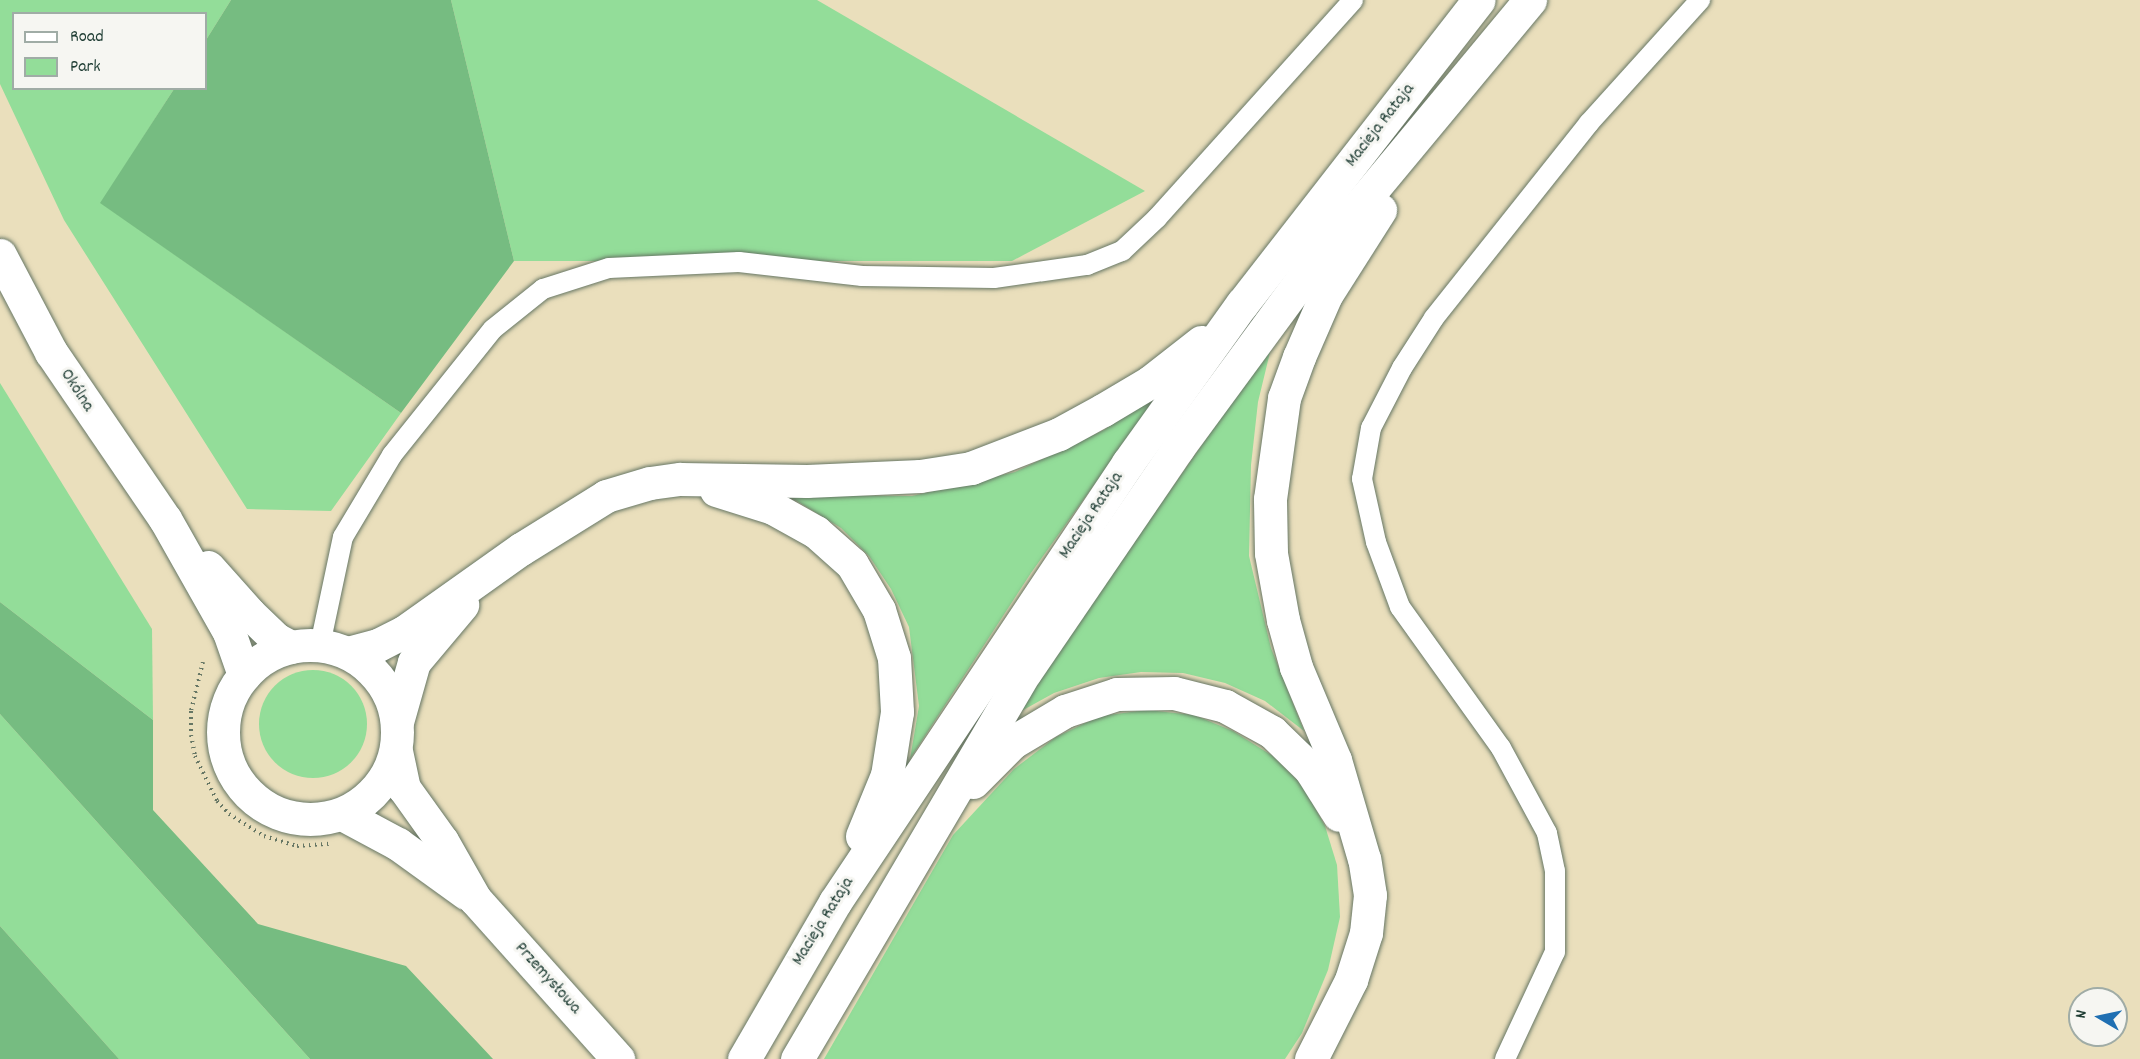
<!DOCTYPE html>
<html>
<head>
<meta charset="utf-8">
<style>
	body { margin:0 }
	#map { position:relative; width:2140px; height:1059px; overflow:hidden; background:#eadfbc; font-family:Dekko,sans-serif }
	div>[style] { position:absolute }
	.green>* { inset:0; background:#93dd99 }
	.round { border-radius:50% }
	.forest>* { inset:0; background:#76bc81 }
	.path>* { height:4px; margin-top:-2px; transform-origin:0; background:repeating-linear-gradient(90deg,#667664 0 1.5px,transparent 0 6px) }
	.roads { filter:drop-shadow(0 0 2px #667664) drop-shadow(0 0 2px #667664) }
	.service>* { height:20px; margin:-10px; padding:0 10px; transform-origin:10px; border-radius:10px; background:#fff }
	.minor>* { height:33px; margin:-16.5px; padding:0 16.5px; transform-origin:16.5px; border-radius:16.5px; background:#fff }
	.tertiary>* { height:33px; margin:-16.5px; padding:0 16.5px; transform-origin:16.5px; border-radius:16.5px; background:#fff }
	.tertiary>.ring { margin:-16.5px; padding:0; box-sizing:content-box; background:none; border:33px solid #fff; border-radius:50% }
	.secondary>* { height:33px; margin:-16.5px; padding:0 16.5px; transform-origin:16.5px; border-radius:16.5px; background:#fff }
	span { translate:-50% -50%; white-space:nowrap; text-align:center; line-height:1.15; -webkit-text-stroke:6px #f6f6f2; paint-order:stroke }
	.street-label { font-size:18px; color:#1f3d34 }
	.legend { position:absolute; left:12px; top:12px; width:195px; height:78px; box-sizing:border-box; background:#f6f6f2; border:2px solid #a0aca6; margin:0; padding:8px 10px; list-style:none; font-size:18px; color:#1f3d34 }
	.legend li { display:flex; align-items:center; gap:12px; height:30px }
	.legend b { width:30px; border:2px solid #a0aca6 }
	.north { position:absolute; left:2068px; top:987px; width:60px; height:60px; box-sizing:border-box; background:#f6f6f2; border:2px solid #a0aca6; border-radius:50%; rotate:279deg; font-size:16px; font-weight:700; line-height:24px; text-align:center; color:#1f3d34 }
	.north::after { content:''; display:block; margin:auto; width:21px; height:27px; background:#1f6fb2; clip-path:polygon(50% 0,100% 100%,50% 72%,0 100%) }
</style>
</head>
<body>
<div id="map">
	<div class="green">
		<div style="clip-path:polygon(0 0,231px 0,206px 40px,206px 14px,14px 14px,14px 88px,174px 89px,101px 203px,401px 413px,331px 511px,247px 509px,64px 220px,0 84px)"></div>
		<div style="clip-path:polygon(451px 0,817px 0,1145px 191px,1012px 261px,514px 261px)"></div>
		<div style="clip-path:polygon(1272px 344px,1258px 402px,1251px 465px,1249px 556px,1271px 648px,1304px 731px,1265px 701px,1225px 683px,1183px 673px,1141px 672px,1099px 678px,1054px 693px,1014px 715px)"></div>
		<div style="clip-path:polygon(0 383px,152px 629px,153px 720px,0 602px)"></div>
		<div style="clip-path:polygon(1164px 387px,1031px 573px,910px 759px,919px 706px,909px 627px,891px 589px,869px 556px,841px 528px,787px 495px,912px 496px,1015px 472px,1104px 430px)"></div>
		<div class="round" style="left:259px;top:670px;width:108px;height:108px"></div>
		<div style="clip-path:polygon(1147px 710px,1194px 715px,1233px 731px,1273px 756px,1303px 786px,1325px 826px,1337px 865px,1340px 917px,1328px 970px,1302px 1033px,1285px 1059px,824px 1059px,953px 835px,1014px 769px,1056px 737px,1100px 716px)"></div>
		<div style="clip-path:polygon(0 714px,310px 1059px,119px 1059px,0 926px)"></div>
	</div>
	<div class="forest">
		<div style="clip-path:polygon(231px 0,451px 0,514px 261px,401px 413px,100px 203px,174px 89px,206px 88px,206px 40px)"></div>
		<div style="clip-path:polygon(0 602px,153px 720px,153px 810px,258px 924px,406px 966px,493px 1059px,310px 1059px,0 714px)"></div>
		<div style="clip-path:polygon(0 926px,119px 1059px,0 1059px)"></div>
	</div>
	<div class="path">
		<div style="left:203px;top:662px;width:50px;rotate:103.8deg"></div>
		<div style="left:191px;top:711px;width:24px;rotate:90deg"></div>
		<div style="left:191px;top:735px;width:21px;rotate:79deg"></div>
		<div style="left:195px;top:756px;width:50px;rotate:63.9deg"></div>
		<div style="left:217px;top:801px;width:18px;rotate:47deg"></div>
		<div style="left:229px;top:814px;width:41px;rotate:32.2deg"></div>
		<div style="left:264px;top:836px;width:34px;rotate:17deg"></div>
		<div style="left:297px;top:846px;width:32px;rotate:-4deg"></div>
	</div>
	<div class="roads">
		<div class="service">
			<div style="left:320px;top:645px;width:110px;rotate:-78deg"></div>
			<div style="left:343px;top:537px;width:96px;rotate:-59.1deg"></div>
			<div style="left:392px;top:455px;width:161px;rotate:-51.3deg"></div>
			<div style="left:493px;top:329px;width:64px;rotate:-38.7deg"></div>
			<div style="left:543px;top:289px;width:69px;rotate:-17.7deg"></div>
			<div style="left:609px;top:268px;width:130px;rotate:-2.6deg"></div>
			<div style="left:739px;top:262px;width:124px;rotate:6.5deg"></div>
			<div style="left:862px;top:276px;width:132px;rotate:0.9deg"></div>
			<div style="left:994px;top:278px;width:94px;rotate:-8deg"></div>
			<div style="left:1087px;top:265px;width:38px;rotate:-22deg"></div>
			<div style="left:1122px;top:251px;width:48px;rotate:-43.3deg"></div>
			<div style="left:1157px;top:218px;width:293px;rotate:-48deg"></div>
			<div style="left:1505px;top:1059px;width:118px;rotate:-65deg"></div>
			<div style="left:1555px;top:952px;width:81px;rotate:-90deg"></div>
			<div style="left:1555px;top:871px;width:39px;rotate:-102deg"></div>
			<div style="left:1547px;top:833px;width:97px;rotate:-118.4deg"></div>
			<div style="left:1501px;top:748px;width:173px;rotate:-125.6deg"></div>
			<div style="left:1400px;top:607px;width:69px;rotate:-110.3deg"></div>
			<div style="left:1376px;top:542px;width:65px;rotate:-102.5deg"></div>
			<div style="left:1362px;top:479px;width:52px;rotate:-80deg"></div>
			<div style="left:1371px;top:428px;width:68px;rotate:-62.7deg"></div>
			<div style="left:1402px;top:368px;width:59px;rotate:-57.4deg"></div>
			<div style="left:1434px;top:318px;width:249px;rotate:-51.5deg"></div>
			<div style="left:1589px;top:123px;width:166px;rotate:-47.9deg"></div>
		</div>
		<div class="minor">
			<div style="left:0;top:255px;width:110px;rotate:62.3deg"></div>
			<div style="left:51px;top:352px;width:202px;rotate:55.7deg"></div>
			<div style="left:165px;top:519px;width:130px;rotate:60.5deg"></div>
			<div style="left:229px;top:632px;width:46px;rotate:70.8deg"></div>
			<div style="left:208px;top:567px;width:62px;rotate:48.3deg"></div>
			<div style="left:249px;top:613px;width:37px;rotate:44deg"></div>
			<div style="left:276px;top:639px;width:17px;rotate:28deg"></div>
		</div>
		<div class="tertiary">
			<div class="ring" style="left:223px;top:645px;width:141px;height:141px"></div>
			<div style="left:396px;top:751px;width:38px;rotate:78deg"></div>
			<div style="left:404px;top:788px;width:65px;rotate:54.4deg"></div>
			<div style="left:442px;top:841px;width:67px;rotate:60.4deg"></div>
			<div style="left:475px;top:899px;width:215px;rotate:48.2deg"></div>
			<div style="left:342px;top:814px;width:64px;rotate:28.2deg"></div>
			<div style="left:398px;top:844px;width:84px;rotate:35.8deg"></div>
		</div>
		<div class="secondary">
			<div style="left:716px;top:490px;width:60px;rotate:17.5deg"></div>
			<div style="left:773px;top:508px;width:49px;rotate:29.2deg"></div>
			<div style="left:816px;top:532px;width:48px;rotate:41.6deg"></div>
			<div style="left:852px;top:564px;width:53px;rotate:59.6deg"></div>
			<div style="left:879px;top:610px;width:50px;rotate:72.6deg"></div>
			<div style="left:894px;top:658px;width:54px;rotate:86.8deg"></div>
			<div style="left:897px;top:712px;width:64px;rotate:99deg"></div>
			<div style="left:887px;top:775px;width:66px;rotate:112.3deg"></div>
			<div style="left:348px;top:653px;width:31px;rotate:-15deg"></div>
			<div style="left:378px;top:645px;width:29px;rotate:-27deg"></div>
			<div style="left:404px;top:632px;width:143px;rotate:-35.4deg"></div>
			<div style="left:521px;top:549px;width:100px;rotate:-31.9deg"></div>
			<div style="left:606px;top:496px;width:46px;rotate:-16.5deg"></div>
			<div style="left:650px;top:483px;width:30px;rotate:-8deg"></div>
			<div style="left:680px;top:479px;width:127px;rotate:0.9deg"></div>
			<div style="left:807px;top:481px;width:113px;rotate:-2.5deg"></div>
			<div style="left:920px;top:476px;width:52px;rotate:-8.9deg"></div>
			<div style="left:971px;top:468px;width:94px;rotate:-21.1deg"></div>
			<div style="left:1059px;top:434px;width:50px;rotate:-28.6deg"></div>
			<div style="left:1103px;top:410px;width:55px;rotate:-30.8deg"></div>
			<div style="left:1150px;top:382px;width:65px;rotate:-38.1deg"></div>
			<div style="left:397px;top:722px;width:62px;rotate:-74.2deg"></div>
			<div style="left:414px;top:662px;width:75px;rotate:-49.9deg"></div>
			<div style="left:973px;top:782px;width:57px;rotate:-45deg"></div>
			<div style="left:1013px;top:742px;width:61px;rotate:-30.8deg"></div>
			<div style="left:1065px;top:711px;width:55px;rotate:-18.1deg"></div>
			<div style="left:1117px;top:694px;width:57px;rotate:-1deg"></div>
			<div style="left:1174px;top:693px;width:53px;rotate:14.3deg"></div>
			<div style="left:1225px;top:706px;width:54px;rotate:29deg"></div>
			<div style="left:1272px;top:732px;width:53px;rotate:44.2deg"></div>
			<div style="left:1310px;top:769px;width:54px;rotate:57.8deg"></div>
			<div style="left:744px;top:1059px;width:181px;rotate:-59.9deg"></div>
			<div style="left:835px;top:902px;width:528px;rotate:-56.28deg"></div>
			<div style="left:1128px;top:463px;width:196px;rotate:-54.4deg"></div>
			<div style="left:1242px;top:304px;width:385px;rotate:-52.1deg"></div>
			<div style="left:797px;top:1059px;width:451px;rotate:-59.5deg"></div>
			<div style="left:1026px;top:671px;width:270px;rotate:-55.7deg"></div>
			<div style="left:1178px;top:448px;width:263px;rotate:-53.7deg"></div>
			<div style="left:1334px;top:236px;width:307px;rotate:-50.3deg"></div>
			<div style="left:1311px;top:1059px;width:89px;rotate:-63.1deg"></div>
			<div style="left:1351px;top:980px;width:49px;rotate:-72.3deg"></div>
			<div style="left:1366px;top:933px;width:38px;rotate:-84deg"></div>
			<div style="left:1370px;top:895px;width:36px;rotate:-99deg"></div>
			<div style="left:1364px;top:859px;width:103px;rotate:-106.3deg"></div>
			<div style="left:1335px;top:760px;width:101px;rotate:-112.8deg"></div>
			<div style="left:1296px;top:667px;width:49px;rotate:-105.5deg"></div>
			<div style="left:1283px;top:620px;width:68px;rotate:-100.2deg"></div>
			<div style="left:1271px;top:553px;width:54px;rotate:-91.1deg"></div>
			<div style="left:1270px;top:499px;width:102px;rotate:-82.1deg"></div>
			<div style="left:1284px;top:398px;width:44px;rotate:-69.9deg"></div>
			<div style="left:1299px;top:357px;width:68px;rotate:-66.5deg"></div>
			<div style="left:1326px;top:295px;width:101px;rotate:-57.6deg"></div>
		</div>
	</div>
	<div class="street-label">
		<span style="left:1381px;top:126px;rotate:-52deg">Macieja Rataja</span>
		<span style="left:76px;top:391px;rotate:57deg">Okólna</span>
		<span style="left:1092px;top:516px;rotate:-56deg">Macieja Rataja</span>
		<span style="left:824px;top:922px;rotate:-58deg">Macieja Rataja</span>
		<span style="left:547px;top:979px;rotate:48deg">Przemysłowa</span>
	</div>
	<ul class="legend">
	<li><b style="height:8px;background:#fff"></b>Road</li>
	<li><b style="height:16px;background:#93dd99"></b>Park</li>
	</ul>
	<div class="north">N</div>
</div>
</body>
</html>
